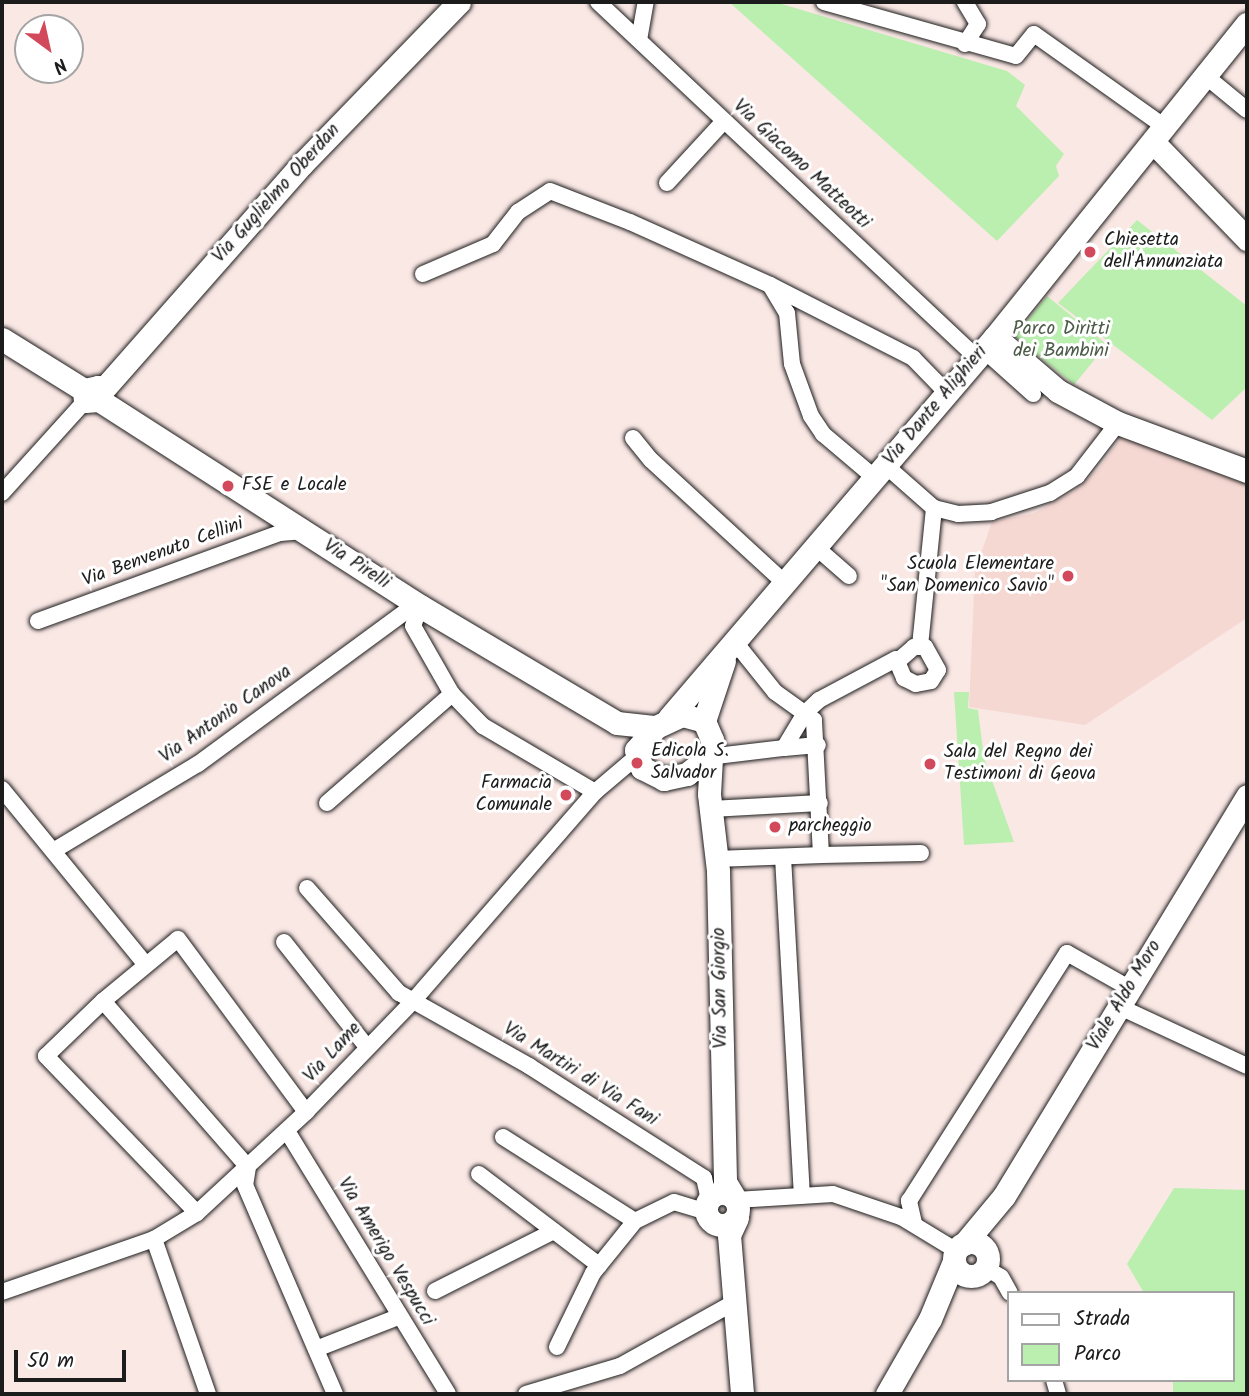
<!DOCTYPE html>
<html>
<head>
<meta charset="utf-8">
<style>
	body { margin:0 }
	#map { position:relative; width:1249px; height:1396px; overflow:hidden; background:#fae8e5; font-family:Kalam,sans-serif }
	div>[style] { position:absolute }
	.built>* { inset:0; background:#f6d8d3 }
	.green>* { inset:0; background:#bbefaf; transform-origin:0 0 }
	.roads { filter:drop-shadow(0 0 2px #1c1c1c) drop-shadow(0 0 2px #1c1c1c) }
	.street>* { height:16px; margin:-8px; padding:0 8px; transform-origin:8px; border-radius:8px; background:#fff }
	.secondary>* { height:23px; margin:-11.5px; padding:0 11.5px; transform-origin:11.5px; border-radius:11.5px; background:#fff }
	.secondary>.ring { margin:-11.5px; padding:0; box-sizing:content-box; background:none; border:23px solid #fff; border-radius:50% }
	.dots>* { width:19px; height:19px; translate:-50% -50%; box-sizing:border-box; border:4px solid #fff; border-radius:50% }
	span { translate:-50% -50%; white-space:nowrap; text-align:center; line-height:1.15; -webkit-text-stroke:6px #fff; paint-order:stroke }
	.street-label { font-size:19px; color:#1c1c1c }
	.poi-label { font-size:19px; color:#1c1c1c }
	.left { translate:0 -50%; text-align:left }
	.right { translate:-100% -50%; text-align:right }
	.park-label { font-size:19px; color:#4c5b48 }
	.frame { position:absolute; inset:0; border:4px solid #1c1c1c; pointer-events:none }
	.legend { position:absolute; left:1007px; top:1291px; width:228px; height:91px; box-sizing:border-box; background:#fff; border:2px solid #a4a4a4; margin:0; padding:9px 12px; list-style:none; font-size:21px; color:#1c1c1c }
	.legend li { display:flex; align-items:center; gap:14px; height:35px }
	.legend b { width:35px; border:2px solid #a4a4a4 }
	.north { position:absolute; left:14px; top:14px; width:70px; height:70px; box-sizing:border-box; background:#fff; border:2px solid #a4a4a4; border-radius:50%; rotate:147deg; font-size:19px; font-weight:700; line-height:28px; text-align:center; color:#1c1c1c }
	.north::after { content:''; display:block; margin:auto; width:24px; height:32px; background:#d1495b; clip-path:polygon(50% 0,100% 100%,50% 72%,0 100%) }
	.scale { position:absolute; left:14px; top:1350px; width:112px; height:32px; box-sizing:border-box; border:4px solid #1c1c1c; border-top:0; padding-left:9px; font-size:21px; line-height:24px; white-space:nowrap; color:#1c1c1c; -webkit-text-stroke:5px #fff; paint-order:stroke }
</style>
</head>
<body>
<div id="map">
	<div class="built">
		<div style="clip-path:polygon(1124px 433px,1247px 484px,1247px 618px,1085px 725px,969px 707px,975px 570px,992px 522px,1034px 513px,1073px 492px,1100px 467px)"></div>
	</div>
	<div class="green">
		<div style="clip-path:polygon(729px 2px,775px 2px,1007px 71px,1025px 85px,1016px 106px,1064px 154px,1056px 166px,1059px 176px,997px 241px)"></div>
		<div style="clip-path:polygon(1137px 220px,1247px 306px,1247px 387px,1212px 420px,1058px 303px)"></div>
		<div style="left:1047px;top:296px;width:77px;height:52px;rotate:39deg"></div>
		<div style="clip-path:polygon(954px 692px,969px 692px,968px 708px,978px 710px,984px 758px,1014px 842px,964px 845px)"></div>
		<div style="clip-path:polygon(1174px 1188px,1247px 1190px,1247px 1394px,1173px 1394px,1173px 1380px,1233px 1380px,1233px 1293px,1144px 1293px,1127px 1264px)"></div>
	</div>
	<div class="roads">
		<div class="street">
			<div style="left:598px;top:2px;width:520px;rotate:43.21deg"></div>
			<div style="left:824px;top:2px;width:199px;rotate:15.7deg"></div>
			<div style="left:1016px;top:56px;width:28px;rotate:-51deg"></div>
			<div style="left:1034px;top:34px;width:161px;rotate:35.4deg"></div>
			<div style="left:639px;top:40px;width:39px;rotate:-80deg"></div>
			<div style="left:965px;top:44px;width:24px;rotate:-57deg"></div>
			<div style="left:978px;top:24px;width:26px;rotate:-121deg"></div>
			<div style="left:1208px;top:78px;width:50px;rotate:39.4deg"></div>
			<div style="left:667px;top:183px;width:83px;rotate:-47.4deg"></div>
			<div style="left:423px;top:274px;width:76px;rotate:-23.2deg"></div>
			<div style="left:493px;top:244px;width:41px;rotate:-52deg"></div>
			<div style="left:518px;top:212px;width:38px;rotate:-33deg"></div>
			<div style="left:550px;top:191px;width:86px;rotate:21.2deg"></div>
			<div style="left:630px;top:222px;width:154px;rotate:24.2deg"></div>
			<div style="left:770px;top:285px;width:33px;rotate:59deg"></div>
			<div style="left:787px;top:313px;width:51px;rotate:84.4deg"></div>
			<div style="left:792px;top:364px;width:55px;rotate:69.9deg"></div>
			<div style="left:811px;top:416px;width:22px;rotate:56deg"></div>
			<div style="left:823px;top:434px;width:68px;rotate:40.2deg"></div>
			<div style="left:770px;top:285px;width:161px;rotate:27deg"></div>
			<div style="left:913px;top:358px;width:49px;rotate:45.8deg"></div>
			<div style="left:984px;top:350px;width:66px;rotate:41.9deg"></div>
			<div style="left:633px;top:438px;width:28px;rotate:51deg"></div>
			<div style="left:651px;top:460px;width:183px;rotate:42.6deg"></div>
			<div style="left:885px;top:465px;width:65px;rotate:41.3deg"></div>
			<div style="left:934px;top:508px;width:25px;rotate:14deg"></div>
			<div style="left:958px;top:514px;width:33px;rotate:-3deg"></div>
			<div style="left:991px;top:512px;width:62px;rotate:-17.9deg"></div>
			<div style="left:1050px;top:493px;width:32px;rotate:-32deg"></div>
			<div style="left:1077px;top:476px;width:67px;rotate:-52.3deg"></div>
			<div style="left:2px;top:493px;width:124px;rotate:-47.9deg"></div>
			<div style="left:818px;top:549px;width:41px;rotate:41.1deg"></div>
			<div style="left:420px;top:606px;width:21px;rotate:109deg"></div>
			<div style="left:413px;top:626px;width:78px;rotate:60.2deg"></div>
			<div style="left:452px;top:694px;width:45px;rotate:45.9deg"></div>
			<div style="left:483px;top:726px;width:130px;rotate:30.5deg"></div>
			<div style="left:38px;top:621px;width:258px;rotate:-20deg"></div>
			<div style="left:280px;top:533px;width:24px;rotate:-5deg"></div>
			<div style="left:920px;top:646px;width:139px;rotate:-84.2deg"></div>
			<div style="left:784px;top:748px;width:34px;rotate:-5deg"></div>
			<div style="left:708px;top:757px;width:77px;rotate:-6.8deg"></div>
			<div style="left:784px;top:748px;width:41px;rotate:-59deg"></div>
			<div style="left:805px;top:713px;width:19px;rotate:-43deg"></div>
			<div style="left:819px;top:700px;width:87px;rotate:-28deg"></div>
			<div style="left:896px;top:659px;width:21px;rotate:67deg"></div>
			<div style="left:904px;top:678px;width:13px;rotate:27deg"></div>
			<div style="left:916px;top:684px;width:15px;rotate:-11deg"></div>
			<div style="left:931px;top:681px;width:13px;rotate:-58deg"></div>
			<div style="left:938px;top:670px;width:26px;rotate:-119deg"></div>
			<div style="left:925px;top:647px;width:11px;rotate:180deg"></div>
			<div style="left:914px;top:647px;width:20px;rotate:139deg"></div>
			<div style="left:2px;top:789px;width:226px;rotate:50.7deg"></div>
			<div style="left:327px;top:803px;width:166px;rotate:-41.1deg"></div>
			<div style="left:711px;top:809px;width:109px;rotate:-3.2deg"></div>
			<div style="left:53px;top:851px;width:169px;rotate:-31deg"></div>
			<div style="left:198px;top:764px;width:272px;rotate:-36.3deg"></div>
			<div style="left:821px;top:855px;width:100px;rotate:-1.1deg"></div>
			<div style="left:783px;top:857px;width:339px;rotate:86.8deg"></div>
			<div style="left:717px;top:859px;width:104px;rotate:-2.2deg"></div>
			<div style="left:821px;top:855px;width:135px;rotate:-93deg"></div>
			<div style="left:814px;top:720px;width:48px;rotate:-144.3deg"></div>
			<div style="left:775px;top:692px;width:64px;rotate:-128.7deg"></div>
			<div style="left:307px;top:888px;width:140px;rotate:48.8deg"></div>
			<div style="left:399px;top:993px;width:149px;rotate:29.3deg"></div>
			<div style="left:529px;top:1066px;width:208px;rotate:32.6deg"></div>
			<div style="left:704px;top:1178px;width:22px;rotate:77deg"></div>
			<div style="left:284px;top:942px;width:134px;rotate:51.7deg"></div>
			<div style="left:103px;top:1001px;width:220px;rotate:48.9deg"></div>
			<div style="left:248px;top:1167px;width:18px;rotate:99deg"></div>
			<div style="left:245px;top:1185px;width:228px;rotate:66.7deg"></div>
			<div style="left:1118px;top:1006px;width:142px;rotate:24.9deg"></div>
			<div style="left:287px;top:1131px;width:308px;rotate:58.5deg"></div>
			<div style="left:503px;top:1137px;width:156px;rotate:32.5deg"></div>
			<div style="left:479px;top:1174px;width:151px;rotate:37.2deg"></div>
			<div style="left:736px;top:1200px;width:97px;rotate:-3.5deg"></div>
			<div style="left:833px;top:1194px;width:72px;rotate:18.7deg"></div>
			<div style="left:901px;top:1217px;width:66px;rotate:31.3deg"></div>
			<div style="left:197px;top:1213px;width:218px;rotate:-133.9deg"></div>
			<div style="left:46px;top:1056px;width:79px;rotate:-44deg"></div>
			<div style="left:103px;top:1001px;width:97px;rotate:-39.6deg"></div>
			<div style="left:178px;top:939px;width:215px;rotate:53.5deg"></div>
			<div style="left:914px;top:1223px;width:23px;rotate:-103deg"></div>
			<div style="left:909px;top:1201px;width:294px;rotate:-57.5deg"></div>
			<div style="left:1067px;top:953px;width:71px;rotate:29.4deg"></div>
			<div style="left:154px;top:1239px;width:164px;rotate:70.8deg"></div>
			<div style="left:986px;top:1268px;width:17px;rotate:31deg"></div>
			<div style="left:1001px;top:1277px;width:18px;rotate:61deg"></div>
			<div style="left:435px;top:1291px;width:133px;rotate:-26.8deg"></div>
			<div style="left:2px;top:1292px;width:161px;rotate:-19.2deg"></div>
			<div style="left:154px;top:1239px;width:50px;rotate:-31.2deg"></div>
			<div style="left:197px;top:1213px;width:149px;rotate:-42.8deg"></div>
			<div style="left:306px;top:1112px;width:156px;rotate:-46deg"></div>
			<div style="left:414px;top:1000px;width:276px;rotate:-49deg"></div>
			<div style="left:595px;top:792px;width:52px;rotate:-40.4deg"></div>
			<div style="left:557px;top:1347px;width:82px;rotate:-64.1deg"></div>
			<div style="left:593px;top:1273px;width:67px;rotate:-51.1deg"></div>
			<div style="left:635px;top:1221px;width:43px;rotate:-26deg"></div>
			<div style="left:674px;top:1202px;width:34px;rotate:17deg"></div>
			<div style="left:316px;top:1349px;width:88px;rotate:-21.3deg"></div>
			<div style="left:1054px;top:1380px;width:15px;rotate:74deg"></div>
			<div style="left:526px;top:1394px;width:98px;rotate:-16.6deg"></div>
			<div style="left:620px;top:1366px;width:132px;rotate:-29.1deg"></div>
		</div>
		<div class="secondary">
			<div style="left:1154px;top:143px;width:134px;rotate:45.9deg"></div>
			<div style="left:995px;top:337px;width:83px;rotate:40.6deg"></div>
			<div style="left:1058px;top:391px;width:68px;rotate:28.1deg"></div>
			<div style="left:1118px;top:423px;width:138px;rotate:20.4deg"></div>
			<div style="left:2px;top:339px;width:97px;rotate:31.9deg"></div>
			<div style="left:101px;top:392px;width:305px;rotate:-48.6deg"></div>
			<div style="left:303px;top:163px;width:224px;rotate:-45.9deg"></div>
			<div style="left:99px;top:400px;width:13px;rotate:-94deg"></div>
			<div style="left:98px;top:387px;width:14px;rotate:168deg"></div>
			<div style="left:84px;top:390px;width:11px;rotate:85deg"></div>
			<div style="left:85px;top:401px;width:14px;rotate:-4deg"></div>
			<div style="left:99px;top:400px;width:381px;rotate:32.7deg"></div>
			<div style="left:420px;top:606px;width:229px;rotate:30.7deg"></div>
			<div style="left:617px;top:723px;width:39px;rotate:6deg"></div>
			<div style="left:669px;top:718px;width:501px;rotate:-49.45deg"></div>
			<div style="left:995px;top:337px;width:402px;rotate:-51.2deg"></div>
			<div style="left:704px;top:721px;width:63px;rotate:-71.6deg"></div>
			<div style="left:708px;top:757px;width:27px;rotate:141deg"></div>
			<div style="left:687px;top:774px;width:24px;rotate:168deg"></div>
			<div style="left:664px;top:779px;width:25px;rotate:-153deg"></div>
			<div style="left:642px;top:768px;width:19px;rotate:-108deg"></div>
			<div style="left:636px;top:750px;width:30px;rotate:-49deg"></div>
			<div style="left:656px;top:727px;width:29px;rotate:-25deg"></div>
			<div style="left:682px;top:715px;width:23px;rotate:15deg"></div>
			<div style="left:704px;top:721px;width:21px;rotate:67deg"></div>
			<div style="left:712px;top:740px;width:54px;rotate:93.2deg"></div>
			<div style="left:709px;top:794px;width:78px;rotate:83.3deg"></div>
			<div style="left:718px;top:871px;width:311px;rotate:88.7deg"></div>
			<div style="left:725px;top:1182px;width:21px;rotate:59deg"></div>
			<div class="ring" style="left:706px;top:1193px;width:9px;height:9px"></div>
			<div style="left:737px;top:1218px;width:19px;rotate:115deg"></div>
			<div style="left:729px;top:1235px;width:160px;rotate:85.3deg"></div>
			<div class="ring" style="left:954px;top:1242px;width:11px;height:11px"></div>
			<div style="left:964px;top:1244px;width:62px;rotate:-50.2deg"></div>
			<div style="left:1004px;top:1196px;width:468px;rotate:-58.7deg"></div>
			<div style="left:887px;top:1394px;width:86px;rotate:-60.2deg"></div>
			<div style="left:930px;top:1319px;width:63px;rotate:-67.5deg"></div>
		</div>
	</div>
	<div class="dots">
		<div style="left:1090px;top:252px;background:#d1495b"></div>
		<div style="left:228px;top:486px;background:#d1495b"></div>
		<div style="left:1068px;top:576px;background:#d1495b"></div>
		<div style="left:637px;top:763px;background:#d1495b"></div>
		<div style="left:930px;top:764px;background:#d1495b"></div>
		<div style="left:566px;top:795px;background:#d1495b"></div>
		<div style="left:775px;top:827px;background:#d1495b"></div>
	</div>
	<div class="street-label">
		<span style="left:801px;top:165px;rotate:43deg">Via Giacomo Matteotti</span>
		<span style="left:277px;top:194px;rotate:-48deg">Via Guglielmo Oberdan</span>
		<span style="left:936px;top:406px;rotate:-50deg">Via Dante Alighieri</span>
		<span style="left:163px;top:553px;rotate:-20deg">Via Benvenuto Cellini</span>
		<span style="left:356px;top:565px;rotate:33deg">Via Pirelli</span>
		<span style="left:226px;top:715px;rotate:-35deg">Via Antonio Canova</span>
		<span style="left:721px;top:988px;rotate:-91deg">Via San Giorgio</span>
		<span style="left:1125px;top:996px;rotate:-59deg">Viale Aldo Moro</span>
		<span style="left:333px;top:1053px;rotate:-47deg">Via Lame</span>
		<span style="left:580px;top:1075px;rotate:32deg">Via Martiri di Via Fani</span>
		<span style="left:385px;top:1252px;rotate:59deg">Via Amerigo Vespucci</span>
	</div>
	<div class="poi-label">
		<span class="left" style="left:1104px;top:252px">Chiesetta<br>dell'Annunziata</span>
		<span class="left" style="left:242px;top:486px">FSE e Locale</span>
		<span class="right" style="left:1054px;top:576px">Scuola Elementare<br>"San Domenico Savio"</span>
		<span class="left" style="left:651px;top:763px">Edicola S.<br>Salvador</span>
		<span class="left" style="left:944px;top:764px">Sala del Regno dei<br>Testimoni di Geova</span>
		<span class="right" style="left:552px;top:795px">Farmacia<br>Comunale</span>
		<span class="left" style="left:789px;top:827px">parcheggio</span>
	</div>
	<div class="park-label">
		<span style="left:1061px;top:341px">Parco Diritti<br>dei Bambini</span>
	</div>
	<div class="frame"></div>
	<ul class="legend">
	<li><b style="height:9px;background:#fff"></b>Strada</li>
	<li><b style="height:19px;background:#bbefaf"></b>Parco</li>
	</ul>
	<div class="north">N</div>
	<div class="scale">50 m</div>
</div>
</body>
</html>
